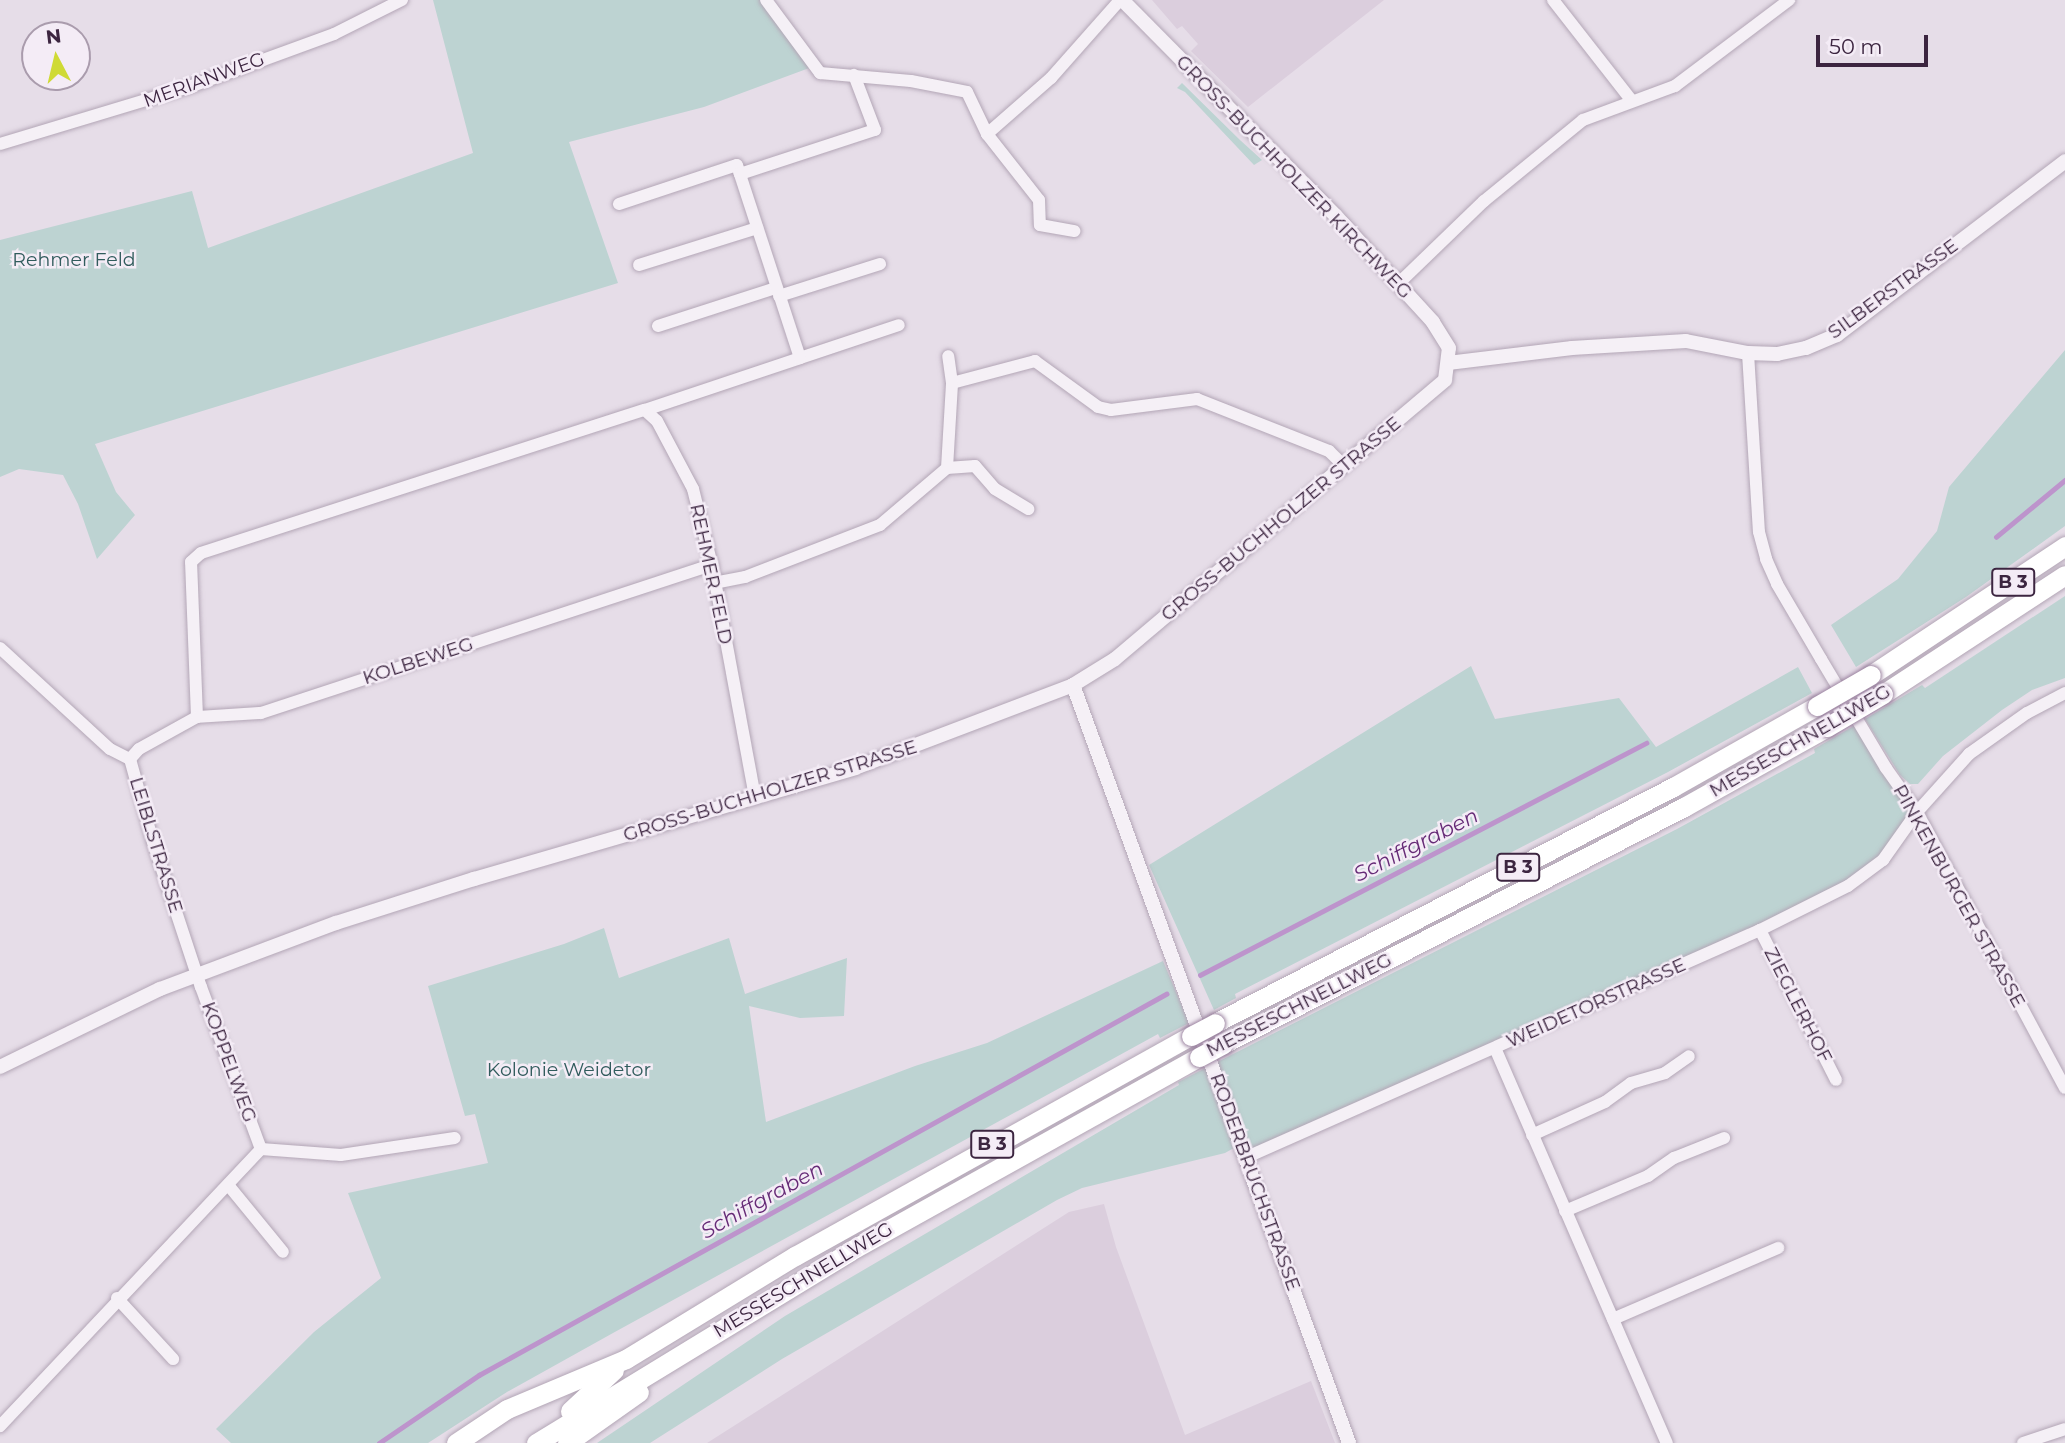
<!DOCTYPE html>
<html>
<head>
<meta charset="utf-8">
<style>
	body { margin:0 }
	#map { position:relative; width:2065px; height:1443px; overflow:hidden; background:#e6dde8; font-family:Montserrat,sans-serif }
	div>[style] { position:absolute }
	.built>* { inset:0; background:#dbcedd }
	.green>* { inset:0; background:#bdd3d2 }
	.stream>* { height:4.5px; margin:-2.25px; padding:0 2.25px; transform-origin:2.25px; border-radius:2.25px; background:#bd94cc }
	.roads { filter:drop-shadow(0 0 2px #b3a6b6) drop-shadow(0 0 2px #b3a6b6) }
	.minor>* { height:12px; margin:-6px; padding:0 6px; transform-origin:6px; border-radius:6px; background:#f5f0f6 }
	.tertiary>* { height:14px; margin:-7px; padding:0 7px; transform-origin:7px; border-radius:7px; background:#f5f0f6 }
	.trunk>* { height:19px; margin:-9.5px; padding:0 9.5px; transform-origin:9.5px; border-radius:9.5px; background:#fff }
	.bridges { filter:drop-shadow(0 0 2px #9b83a0) drop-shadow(0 0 2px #9b83a0) }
	.trunk-bridge>* { height:19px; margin:-9.5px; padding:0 9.5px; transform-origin:9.5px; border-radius:9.5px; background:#fff }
	span { translate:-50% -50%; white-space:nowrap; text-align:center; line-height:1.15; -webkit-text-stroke:5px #f4ecf6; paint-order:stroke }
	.shield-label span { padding:2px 5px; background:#f4ecf6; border:2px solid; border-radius:5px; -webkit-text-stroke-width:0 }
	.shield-label { font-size:18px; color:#3c2540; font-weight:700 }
	.street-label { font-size:19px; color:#3c2540 }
	.park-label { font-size:19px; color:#315c5d }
	.water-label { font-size:21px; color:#662b77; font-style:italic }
	.north { position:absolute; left:21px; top:21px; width:70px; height:70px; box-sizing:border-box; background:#f4ecf6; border:2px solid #aa9cad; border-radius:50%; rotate:353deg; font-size:19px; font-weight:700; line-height:28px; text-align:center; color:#3c2540 }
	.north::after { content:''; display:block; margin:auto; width:24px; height:32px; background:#cfda35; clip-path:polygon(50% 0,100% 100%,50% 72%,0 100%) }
	.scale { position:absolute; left:1816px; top:35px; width:112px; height:32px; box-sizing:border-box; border:4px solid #3c2540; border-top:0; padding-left:9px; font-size:21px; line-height:24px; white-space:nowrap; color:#3c2540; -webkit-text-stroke:5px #f4ecf6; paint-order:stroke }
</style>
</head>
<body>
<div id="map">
	<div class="built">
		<div style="clip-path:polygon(1152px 0,1384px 0,1248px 107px,1191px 51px,1198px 44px,1182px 26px,1177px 29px)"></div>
		<div style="clip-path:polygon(1104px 1204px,1116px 1247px,1185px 1435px,1311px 1381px,1335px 1443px,707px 1443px,1069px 1212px)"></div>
	</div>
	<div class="green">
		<div style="clip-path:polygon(433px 0,772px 0,820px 64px,704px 107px,569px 142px,618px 283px,95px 444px,116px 492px,135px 515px,97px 559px,78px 504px,63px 475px,19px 469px,0 477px,0 240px,192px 191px,208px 248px,473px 153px)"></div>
		<div style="clip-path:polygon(1182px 83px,1240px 140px,1262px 160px,1254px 165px,1185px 92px,1177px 88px)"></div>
		<div style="clip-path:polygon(2065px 350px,2065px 526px,1966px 597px,1856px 667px,1831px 625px,1898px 579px,1937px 531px,1949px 487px)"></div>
		<div style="clip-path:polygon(2065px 596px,2065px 678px,2032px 690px,2002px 710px,1943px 756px,1918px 784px,1910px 784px,1900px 775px,1865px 719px,1922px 685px,1925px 688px)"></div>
		<div style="clip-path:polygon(1471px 666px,1495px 719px,1619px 698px,1656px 747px,1798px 667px,1812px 693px,1668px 772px,1235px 994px,1236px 998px,1214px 1010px,1149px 865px)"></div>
		<div style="clip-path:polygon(1859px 723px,1917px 812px,1904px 833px,1848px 886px,1247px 1157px,1241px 1144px,1225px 1153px,1082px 1188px,1057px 1200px,782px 1359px,650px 1443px,597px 1443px,785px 1316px,1179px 1085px,1178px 1082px,1677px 829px,1815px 753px,1814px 749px)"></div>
		<div style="clip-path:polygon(604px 928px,619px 978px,729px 938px,745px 994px,847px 958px,844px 1016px,800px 1018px,749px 1006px,766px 1122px,915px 1066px,987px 1043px,1163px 961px,1189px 1023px,1160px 1038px,1158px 1034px,613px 1333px,507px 1392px,428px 1443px,231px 1443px,216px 1429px,314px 1332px,381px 1278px,348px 1193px,488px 1163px,475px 1114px,465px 1116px,428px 986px,564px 944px)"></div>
	</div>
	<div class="stream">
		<div style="left:1996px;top:537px;width:89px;rotate:-39.6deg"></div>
		<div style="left:1200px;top:975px;width:503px;rotate:-27.48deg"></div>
		<div style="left:379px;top:1443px;width:121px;rotate:-34.2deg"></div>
		<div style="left:479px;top:1375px;width:786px;rotate:-29.01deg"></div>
	</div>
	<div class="roads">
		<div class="minor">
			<div style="left:766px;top:0;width:91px;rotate:53.5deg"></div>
			<div style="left:820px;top:73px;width:91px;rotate:5deg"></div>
			<div style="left:911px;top:81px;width:57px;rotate:11.1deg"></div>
			<div style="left:967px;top:92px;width:47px;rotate:64.5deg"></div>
			<div style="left:987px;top:134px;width:84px;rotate:51.8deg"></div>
			<div style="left:1039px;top:200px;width:25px;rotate:88deg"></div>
			<div style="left:1040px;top:225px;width:35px;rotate:10deg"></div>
			<div style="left:1553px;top:0;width:127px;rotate:52deg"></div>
			<div style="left:987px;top:134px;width:85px;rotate:-41.2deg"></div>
			<div style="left:1051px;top:78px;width:104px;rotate:-48.5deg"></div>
			<div style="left:0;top:144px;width:201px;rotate:-16.8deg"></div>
			<div style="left:192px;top:86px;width:151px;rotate:-20.1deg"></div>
			<div style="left:334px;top:34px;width:76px;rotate:-26.6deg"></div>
			<div style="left:619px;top:204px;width:124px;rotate:-18.3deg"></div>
			<div style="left:737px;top:165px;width:9px;rotate:72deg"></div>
			<div style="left:639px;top:265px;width:124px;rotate:-17.4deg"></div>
			<div style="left:1399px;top:283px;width:118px;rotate:-44deg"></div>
			<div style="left:1484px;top:201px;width:128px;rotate:-39.3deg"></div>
			<div style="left:1583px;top:120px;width:98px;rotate:-20.3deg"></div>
			<div style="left:1675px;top:86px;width:143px;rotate:-37deg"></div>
			<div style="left:779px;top:296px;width:106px;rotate:-17.6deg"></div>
			<div style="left:658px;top:326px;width:124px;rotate:-17.9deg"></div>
			<div style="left:1748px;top:353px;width:179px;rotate:86.5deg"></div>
			<div style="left:1759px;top:532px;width:28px;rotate:75deg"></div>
			<div style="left:1766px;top:559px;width:27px;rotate:66deg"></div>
			<div style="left:1777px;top:584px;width:87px;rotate:59.6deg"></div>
			<div style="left:1821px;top:659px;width:127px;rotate:59.2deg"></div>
			<div style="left:1886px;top:768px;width:54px;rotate:54.8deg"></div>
			<div style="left:1917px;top:812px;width:313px;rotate:61.8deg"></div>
			<div style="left:800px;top:358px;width:104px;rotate:-18.4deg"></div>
			<div style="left:952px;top:383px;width:86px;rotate:-14.8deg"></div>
			<div style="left:1035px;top:361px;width:78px;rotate:36.1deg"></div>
			<div style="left:1098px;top:407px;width:13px;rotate:13deg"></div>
			<div style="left:1111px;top:410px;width:87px;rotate:-7.3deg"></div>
			<div style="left:1197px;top:399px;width:142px;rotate:21.5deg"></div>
			<div style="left:1329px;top:451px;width:21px;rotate:45deg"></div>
			<div style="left:645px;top:410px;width:163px;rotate:-18.5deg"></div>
			<div style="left:800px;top:358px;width:194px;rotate:-108.1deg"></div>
			<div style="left:740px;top:174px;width:142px;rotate:-18.1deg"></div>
			<div style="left:875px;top:130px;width:59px;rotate:-110.9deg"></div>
			<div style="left:947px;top:468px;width:28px;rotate:-4deg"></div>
			<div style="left:975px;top:466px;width:30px;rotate:49deg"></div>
			<div style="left:995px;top:489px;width:39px;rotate:31deg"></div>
			<div style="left:714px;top:583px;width:32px;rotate:-11deg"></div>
			<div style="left:745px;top:577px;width:145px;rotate:-21.1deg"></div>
			<div style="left:880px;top:525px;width:88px;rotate:-40.4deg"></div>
			<div style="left:947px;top:468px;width:85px;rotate:-86.6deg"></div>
			<div style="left:952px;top:383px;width:27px;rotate:-98deg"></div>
			<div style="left:0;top:648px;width:149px;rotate:42.6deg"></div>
			<div style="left:110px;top:749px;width:22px;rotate:27deg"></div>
			<div style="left:130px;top:759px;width:86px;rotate:74.5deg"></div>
			<div style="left:153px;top:842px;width:153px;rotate:71.7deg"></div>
			<div style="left:201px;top:987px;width:173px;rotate:69.7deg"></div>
			<div style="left:261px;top:1149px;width:381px;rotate:133.3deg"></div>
			<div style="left:197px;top:717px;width:155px;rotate:-92.2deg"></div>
			<div style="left:191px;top:562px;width:13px;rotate:-42deg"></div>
			<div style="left:201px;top:553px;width:466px;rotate:-17.9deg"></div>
			<div style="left:645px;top:410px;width:16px;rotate:43deg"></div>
			<div style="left:657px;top:421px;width:77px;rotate:62.1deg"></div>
			<div style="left:693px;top:489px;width:78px;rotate:76deg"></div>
			<div style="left:712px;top:565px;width:237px;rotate:79.5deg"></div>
			<div style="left:130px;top:759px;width:13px;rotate:-48deg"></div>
			<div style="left:139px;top:749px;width:66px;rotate:-28.9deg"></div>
			<div style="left:197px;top:717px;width:64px;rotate:-3.6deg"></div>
			<div style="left:261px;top:713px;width:475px;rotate:-18.2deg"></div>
			<div style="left:1760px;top:930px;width:168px;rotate:63.1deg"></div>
			<div style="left:1495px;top:1048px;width:431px;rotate:66.5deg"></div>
			<div style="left:1532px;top:1135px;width:80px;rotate:-24.3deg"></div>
			<div style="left:1605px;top:1102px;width:32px;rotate:-36deg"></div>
			<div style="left:1631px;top:1083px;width:35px;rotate:-16deg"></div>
			<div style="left:1665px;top:1073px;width:29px;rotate:-35deg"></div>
			<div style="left:261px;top:1149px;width:80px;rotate:4.3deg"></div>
			<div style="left:341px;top:1155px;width:115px;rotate:-8.5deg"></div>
			<div style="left:1247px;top:1157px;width:561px;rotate:-23.87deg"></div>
			<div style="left:1760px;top:930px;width:98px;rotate:-26.6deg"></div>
			<div style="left:1848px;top:886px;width:44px;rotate:-36.6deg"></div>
			<div style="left:1883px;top:860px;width:59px;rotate:-54.7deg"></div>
			<div style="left:1917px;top:812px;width:78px;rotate:-48.1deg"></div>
			<div style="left:1969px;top:754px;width:71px;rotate:-35.3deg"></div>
			<div style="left:2027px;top:713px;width:43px;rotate:-27.8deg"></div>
			<div style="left:229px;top:1186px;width:85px;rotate:50.7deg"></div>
			<div style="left:1565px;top:1211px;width:90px;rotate:-22.9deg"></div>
			<div style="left:1648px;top:1176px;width:32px;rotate:-35deg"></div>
			<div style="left:1674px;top:1158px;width:54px;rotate:-21.8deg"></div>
			<div style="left:117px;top:1298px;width:83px;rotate:47.4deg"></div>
			<div style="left:1613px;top:1319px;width:180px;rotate:-23.3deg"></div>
			<div style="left:2023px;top:1443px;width:44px;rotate:-18.4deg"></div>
		</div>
		<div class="tertiary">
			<div style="left:1448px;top:363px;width:125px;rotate:-6.9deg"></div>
			<div style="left:1572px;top:348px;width:114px;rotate:-3.5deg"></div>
			<div style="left:1686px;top:341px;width:63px;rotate:11deg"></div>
			<div style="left:1748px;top:353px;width:29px;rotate:2deg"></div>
			<div style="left:1777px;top:354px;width:30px;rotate:-12deg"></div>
			<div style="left:1806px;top:348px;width:34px;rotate:-23deg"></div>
			<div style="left:1837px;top:335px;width:287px;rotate:-37.3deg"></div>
			<div style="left:1073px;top:685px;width:807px;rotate:69.99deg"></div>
			<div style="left:0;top:1067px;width:178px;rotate:-26deg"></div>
			<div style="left:160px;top:989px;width:188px;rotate:-20.6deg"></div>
			<div style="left:336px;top:923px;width:145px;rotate:-17.7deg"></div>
			<div style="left:474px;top:879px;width:397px;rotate:-16.2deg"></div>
			<div style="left:855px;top:768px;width:233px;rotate:-20.8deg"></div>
			<div style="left:1073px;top:685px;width:49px;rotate:-31.8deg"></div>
			<div style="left:1115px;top:659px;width:432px;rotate:-40.2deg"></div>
			<div style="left:1445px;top:380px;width:32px;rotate:-83deg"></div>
			<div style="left:1449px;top:348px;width:31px;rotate:-122deg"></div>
			<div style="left:1433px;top:322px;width:145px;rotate:-132.5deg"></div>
			<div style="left:1335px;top:215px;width:303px;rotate:-134.7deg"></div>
		</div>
		<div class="trunk">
			<div style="left:1871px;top:675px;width:233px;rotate:-33.6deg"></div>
			<div style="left:1883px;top:694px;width:217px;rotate:-33.2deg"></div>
			<div style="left:1215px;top:1023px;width:515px;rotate:-27.26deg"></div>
			<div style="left:1673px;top:787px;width:165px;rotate:-29.4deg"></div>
			<div style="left:1223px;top:1044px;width:518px;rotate:-27.21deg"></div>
			<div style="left:1684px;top:807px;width:164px;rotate:-29.2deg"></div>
			<div style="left:570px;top:1411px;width:60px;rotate:-43deg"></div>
			<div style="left:456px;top:1443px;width:61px;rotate:-33.7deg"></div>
			<div style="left:507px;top:1409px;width:129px;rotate:-22.8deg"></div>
			<div style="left:626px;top:1359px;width:198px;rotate:-31.4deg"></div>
			<div style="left:795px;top:1256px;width:453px;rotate:-29.1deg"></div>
			<div style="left:536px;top:1443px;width:368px;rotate:-31.4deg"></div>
			<div style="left:850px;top:1251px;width:399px;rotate:-29.1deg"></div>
			<div style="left:567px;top:1443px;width:88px;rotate:-35.3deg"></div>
		</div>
	</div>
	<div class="bridges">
		<div class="trunk-bridge">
			<div style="left:1817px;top:706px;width:62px;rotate:-29.9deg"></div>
			<div style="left:1827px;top:727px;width:65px;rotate:-30.5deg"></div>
			<div style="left:1191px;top:1036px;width:27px;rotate:-28deg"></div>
			<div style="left:1199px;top:1057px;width:27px;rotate:-28deg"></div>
		</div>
	</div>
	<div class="shield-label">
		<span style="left:2013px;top:582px">B 3</span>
		<span style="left:1518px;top:867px">B 3</span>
		<span style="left:992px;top:1144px">B 3</span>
	</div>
	<div class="street-label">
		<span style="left:204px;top:80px;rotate:-20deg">MERIANWEG</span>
		<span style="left:1294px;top:177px;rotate:46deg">GROSS-BUCHHOLZER KIRCHWEG</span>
		<span style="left:1893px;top:289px;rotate:-36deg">SILBERSTRASSE</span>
		<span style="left:1281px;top:519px;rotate:-40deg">GROSS-BUCHHOLZER STRASSE</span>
		<span style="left:711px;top:574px;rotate:78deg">REHMER FELD</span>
		<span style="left:418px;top:661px;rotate:-18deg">KOLBEWEG</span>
		<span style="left:1800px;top:741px;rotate:-30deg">MESSESCHNELLWEG</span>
		<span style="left:770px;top:791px;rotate:-17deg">GROSS-BUCHHOLZER STRASSE</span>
		<span style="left:156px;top:845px;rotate:73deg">LEIBLSTRASSE</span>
		<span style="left:1959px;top:896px;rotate:61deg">PINKENBURGER STRASSE</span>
		<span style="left:1596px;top:1003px;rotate:-24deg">WEIDETORSTRASSE</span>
		<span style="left:1299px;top:1005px;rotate:-27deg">MESSESCHNELLWEG</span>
		<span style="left:1798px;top:1005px;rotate:63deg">ZIEGLERHOF</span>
		<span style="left:229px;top:1062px;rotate:70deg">KOPPELWEG</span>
		<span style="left:1255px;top:1182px;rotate:70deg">RODERBRUCHSTRASSE</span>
		<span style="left:803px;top:1280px;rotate:-31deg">MESSESCHNELLWEG</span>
	</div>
	<div class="park-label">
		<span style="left:74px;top:260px">Rehmer Feld</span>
		<span style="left:569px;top:1070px">Kolonie Weidetor</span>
	</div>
	<div class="water-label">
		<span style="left:1416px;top:845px;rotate:-27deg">Schiffgraben</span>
		<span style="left:762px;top:1200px;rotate:-29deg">Schiffgraben</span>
	</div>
	<div class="north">N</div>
	<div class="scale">50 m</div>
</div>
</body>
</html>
